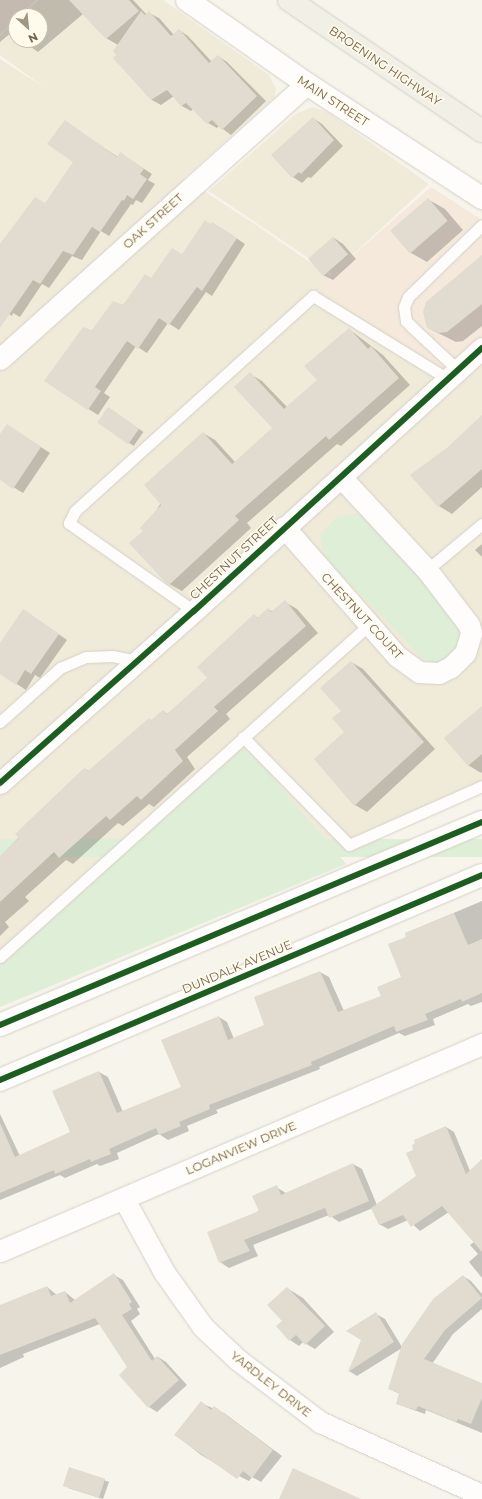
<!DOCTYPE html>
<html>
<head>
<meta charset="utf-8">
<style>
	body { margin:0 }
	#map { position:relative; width:482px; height:1499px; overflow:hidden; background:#f7f4eb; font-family:Montserrat,sans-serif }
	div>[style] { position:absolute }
	.residential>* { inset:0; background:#f0ead9 }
	.commercial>* { inset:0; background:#f5e9dc }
	.green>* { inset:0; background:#dfeed6; transform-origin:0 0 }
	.shadow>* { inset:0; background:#0003; transform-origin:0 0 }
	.building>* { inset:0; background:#e1dbd0; transform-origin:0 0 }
	.roads { filter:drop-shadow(0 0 1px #d4d0c6) drop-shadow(0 0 1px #d4d0c6) }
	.lane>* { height:11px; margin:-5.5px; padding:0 5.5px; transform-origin:5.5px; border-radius:5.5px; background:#fefdfc }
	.street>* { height:21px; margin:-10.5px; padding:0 10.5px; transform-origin:10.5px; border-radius:10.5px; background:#fefdfc }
	.secondary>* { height:22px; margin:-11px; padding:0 11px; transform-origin:11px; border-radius:11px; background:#fefdfc }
	.primary>* { height:22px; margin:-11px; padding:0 11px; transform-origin:11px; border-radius:11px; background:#f2f0e6 }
	.cycleway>* { height:6px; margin:-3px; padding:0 3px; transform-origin:3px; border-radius:3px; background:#1b5e20 }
	span { translate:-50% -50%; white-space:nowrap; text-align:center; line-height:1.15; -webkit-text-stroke:3px #fffbec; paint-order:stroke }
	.street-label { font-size:12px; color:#75634b }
	.north { position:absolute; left:8px; top:8px; width:40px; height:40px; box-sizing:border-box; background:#fffbec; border:1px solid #c8beac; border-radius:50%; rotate:153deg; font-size:11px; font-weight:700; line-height:16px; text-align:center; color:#75634b }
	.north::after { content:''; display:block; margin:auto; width:14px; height:18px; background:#a29683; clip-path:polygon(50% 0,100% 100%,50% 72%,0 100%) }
</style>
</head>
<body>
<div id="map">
	<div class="residential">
		<div style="clip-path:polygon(39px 0,163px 0,269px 75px,276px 89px,275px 97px,184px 178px,256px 225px,440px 352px,482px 314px,482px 792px,329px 853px,0 991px,0 59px,45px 88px,0 55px,0 36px,16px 21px,16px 40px,40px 40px,40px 16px,21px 16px)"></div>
		<div style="clip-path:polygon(313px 107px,327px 112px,429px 184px,332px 274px,209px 191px,297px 113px)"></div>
	</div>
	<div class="commercial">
		<div style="clip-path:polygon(0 0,36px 0,0 34px)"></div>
		<div style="clip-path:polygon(431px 187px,482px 220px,482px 337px,445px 370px,317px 287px)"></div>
	</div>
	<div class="green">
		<div style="clip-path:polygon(361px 513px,449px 609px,464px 641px,449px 658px,439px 664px,423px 659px,324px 556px,320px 535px,337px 517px)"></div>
		<div style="clip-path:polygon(242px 749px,253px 754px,346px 864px,0 1007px,0 965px)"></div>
		<div style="left:482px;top:839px;width:18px;height:524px;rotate:90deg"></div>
	</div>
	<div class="shadow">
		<div style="clip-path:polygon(0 0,133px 0,147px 15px,149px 13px,159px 18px,174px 35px,179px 30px,188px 36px,212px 62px,218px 56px,227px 62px,266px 101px,231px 135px,219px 126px,217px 128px,208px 123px,193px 109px,191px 111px,182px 106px,174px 96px,161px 105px,152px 100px,114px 58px,118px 55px,118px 45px,106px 38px,83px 14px,38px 52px,21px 40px,40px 40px,40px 16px,16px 16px,16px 36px,12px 32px,0 42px)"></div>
		<div style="clip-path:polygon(313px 118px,322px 124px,343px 146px,311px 178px,308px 177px,302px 183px,293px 177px)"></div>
		<div style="clip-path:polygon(86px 136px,118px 157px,129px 159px,152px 174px,148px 180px,155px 184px,142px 203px,136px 200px,133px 205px,131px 204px,109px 236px,101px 231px,82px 260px,72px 256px,49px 288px,42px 284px,20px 317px,13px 313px,12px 316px,0 308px,0 245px,45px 204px,74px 162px)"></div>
		<div style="clip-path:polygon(429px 200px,445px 209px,463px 230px,427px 262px,411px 253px)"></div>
		<div style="clip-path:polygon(221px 228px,245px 244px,212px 296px,206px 292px,179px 330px,168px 323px,147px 353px,136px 346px,104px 393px,110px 397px,98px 415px,45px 381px,92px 332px,152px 279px)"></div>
		<div style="clip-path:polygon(334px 238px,343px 244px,356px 259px,333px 280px,323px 275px)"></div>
		<div style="clip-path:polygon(482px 259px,482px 326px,463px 341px,456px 342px,428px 328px)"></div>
		<div style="clip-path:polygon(349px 329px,383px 355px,410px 385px,341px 446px,337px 444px,247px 523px,251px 528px,182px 591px,169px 584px,144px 531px,203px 433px,215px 440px,235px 462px,273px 428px,250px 374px,262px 381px,287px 407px,318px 380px)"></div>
		<div style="left:109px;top:408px;width:42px;height:17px;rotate:35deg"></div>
		<div style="clip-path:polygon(482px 416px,482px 487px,452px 514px,439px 506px,412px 475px,448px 448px)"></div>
		<div style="clip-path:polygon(7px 425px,50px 453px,23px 493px,0 479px,0 436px)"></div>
		<div style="clip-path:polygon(482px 544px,482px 557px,475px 550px)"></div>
		<div style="clip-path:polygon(285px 602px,297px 609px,318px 633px,226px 714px,230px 719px,187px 757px,195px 769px,154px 807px,149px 804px,123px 826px,118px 823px,73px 864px,66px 860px,25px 897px,29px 901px,5px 922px,9px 927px,0 936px,0 857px,85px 769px,89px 771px,163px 711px,168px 714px,208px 678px,254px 615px,258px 618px,268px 609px,273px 612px)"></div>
		<div style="clip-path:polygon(24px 610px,67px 640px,40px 678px,35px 675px,26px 690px,0 673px,0 645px)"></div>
		<div style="clip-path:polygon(351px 662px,363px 669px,435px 749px,367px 812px,355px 805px,342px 711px)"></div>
		<div style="clip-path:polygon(482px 706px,482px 772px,481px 773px,468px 765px)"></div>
		<div style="clip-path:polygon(482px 901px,482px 1002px,471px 1006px,468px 1004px,433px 1019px,435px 1025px,405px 1036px,399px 1033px,319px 1067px,320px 1069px,216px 1110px,218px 1113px,187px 1126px,189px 1131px,168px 1140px,159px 1134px,117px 1153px,119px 1159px,100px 1166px,97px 1164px,65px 1178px,60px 1175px,0 1200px,0 1114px,20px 1156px,72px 1133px,53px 1091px,99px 1072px,108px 1077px,123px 1112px,182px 1088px,219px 1017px,227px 1022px,234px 1039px,265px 1026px,320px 972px,329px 977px,344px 1011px,383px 997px,403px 977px,406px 933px)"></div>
		<div style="clip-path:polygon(446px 1127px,454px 1132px,470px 1171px,482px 1170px,482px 1278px,469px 1262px,478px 1254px,470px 1245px,474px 1242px,449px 1212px,420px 1231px,408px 1220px,388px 1229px,379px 1224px,373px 1208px,339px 1222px,329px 1215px,253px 1245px,258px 1256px,229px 1268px,220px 1262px,276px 1187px,286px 1193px,353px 1164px,362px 1169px,377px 1205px,417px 1177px,415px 1150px)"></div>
		<div style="clip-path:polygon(114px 1275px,123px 1280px,140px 1307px,137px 1309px,140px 1314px,131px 1321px,155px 1359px,158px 1357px,166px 1362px,187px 1385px,157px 1412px,149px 1407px,129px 1367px,100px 1324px,23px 1354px,24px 1357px,0 1368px,0 1313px,47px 1287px,57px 1295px,65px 1292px,75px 1300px)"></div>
		<div style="clip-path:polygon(463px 1276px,471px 1281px,482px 1294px,482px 1309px,453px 1334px,432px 1364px,482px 1384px,482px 1433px,426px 1410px,425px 1414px,397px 1404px,400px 1394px,389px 1389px,402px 1348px,357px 1376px,349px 1371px,376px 1314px,385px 1319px,402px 1347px)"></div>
		<div style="clip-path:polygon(287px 1288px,303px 1298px,334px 1332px,315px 1349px,303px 1342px,299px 1346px,290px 1340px,283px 1321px)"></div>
		<div style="clip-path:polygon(201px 1403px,224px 1413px,282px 1456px,261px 1482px,252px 1477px,249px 1481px,233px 1473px,201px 1455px,176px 1435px)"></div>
		<div style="clip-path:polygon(104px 1480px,109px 1482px,103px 1499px,68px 1488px)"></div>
	</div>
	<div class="building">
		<div style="clip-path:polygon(69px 0,129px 0,139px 11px,106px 39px)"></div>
		<div style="clip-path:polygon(141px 11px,145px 15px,149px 11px,171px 36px,179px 29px,209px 63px,218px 55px,257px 96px,222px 130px,212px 120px,207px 124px,186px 103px,181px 106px,167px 90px,151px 100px,113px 58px,116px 55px,113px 51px)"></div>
		<div style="clip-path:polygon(313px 117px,334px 140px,301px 174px,299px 172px,292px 178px,271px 155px)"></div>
		<div style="clip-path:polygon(65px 120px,117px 157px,120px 152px,144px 169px,140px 174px,147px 179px,133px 199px,127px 195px,124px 201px,122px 200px,100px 232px,92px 227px,73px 255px,63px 251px,40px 284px,33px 280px,0 328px,0 244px,35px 197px,45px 203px,73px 162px,47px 144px)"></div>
		<div style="left:428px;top:198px;width:30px;height:50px;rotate:49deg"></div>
		<div style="clip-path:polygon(205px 220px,210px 224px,212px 222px,237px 238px,202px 291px,197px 287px,169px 325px,159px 318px,138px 349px,127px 341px,95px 387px,101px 391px,88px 410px,44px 381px,83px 327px,92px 330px,113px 301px,123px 305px,145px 274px,151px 278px,172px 248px,182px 254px)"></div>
		<div style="left:333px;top:237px;width:23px;height:33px;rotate:49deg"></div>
		<div style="clip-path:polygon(482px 255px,482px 304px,447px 332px,439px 333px,427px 328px,423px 312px,426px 302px)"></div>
		<div style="clip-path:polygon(349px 328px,368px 349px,371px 346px,399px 378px,329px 440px,326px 436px,235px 516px,239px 520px,169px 585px,165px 582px,129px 543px,143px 531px,140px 528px,161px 505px,144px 485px,203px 432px,232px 464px,272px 428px,234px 387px,250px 372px,284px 409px,317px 380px,304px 366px)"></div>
		<div style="left:108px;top:407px;width:38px;height:19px;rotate:35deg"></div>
		<div style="clip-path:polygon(482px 415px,482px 469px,438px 507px,410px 475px,448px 447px)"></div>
		<div style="clip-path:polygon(7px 424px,41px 447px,13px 489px,0 480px,0 434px)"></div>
		<div style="clip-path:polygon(285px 600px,306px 626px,214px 707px,218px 711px,175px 750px,183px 761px,141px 800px,137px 796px,110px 820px,106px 816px,59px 858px,54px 852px,0 902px,0 856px,19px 838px,15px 834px,82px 770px,85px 768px,88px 771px,149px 718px,151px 720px,163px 710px,167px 714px,207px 678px,197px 667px,254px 614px,257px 618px,268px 608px,271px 612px)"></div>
		<div style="clip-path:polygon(23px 609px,59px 634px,31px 674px,25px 670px,16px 685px,0 674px,0 643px)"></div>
		<div style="clip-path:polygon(351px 661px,424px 742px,354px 806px,314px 759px,344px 732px,332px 718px,341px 711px,320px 688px)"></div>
		<div style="clip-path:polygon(482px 706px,482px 754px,468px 766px,444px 738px)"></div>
		<div style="clip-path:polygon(454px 913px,468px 945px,482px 939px,482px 993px,462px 1002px,461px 999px,425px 1014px,428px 1020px,396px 1032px,394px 1026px,311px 1062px,312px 1065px,209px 1105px,210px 1109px,179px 1122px,181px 1126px,159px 1135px,156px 1128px,109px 1149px,111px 1154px,91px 1162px,90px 1159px,55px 1174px,54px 1170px,0 1193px,0 1123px,15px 1157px,70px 1132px,52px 1091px,99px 1071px,117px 1113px,181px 1087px,161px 1040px,219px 1016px,228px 1040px,264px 1025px,254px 997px,320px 971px,338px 1012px,381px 996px,377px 987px,401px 977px,388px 944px,406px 937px,405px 933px)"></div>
		<div style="clip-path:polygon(446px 1126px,466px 1174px,482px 1159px,482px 1252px,442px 1206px,411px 1227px,403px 1215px,379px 1225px,371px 1208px,416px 1176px,406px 1153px,413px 1150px,412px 1145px,415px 1143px,414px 1140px)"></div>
		<div style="clip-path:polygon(353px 1163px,369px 1201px,329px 1218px,325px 1208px,244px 1240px,250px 1251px,219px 1263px,207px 1232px,259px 1211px,252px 1196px,277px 1185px,281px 1195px)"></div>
		<div style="clip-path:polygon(114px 1273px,132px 1302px,129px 1304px,132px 1309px,122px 1315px,152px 1361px,157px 1356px,179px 1380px,148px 1408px,119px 1375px,127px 1367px,95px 1318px,0 1355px,0 1305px,47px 1286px,51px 1296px,65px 1291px,70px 1303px)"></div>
		<div style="clip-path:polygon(463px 1275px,482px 1298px,445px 1330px,424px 1359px,482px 1383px,482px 1398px,471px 1424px,458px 1419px,456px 1422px,418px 1406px,416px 1410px,396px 1404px,399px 1393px,388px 1389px,402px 1344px,433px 1299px)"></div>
		<div style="clip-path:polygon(287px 1287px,325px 1326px,305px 1345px,296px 1335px,289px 1341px,276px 1326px,282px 1321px,267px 1305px)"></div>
		<div style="clip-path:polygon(376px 1312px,394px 1342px,348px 1372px,361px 1340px,346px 1331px)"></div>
		<div style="clip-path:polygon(201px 1401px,211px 1410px,214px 1406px,273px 1450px,252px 1478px,243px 1471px,237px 1479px,174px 1435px)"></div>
		<div style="left:69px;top:1467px;width:38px;height:20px;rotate:18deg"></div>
		<div style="clip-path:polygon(293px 1468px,306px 1474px,361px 1499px,279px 1499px)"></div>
	</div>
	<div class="roads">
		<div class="lane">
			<div style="left:458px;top:370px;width:62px;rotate:-137deg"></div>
			<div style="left:413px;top:328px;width:10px;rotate:-135deg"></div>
			<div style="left:406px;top:321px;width:14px;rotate:-98deg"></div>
			<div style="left:404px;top:307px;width:11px;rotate:-68deg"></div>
			<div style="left:408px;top:297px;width:103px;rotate:-44.2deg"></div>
			<div style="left:427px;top:570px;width:72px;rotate:-39.9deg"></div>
			<div style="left:194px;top:611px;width:153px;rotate:-144.9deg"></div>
			<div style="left:69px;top:523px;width:13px;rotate:-63deg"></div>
			<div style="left:75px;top:511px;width:321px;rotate:-42.1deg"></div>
			<div style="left:313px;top:296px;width:158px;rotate:31.6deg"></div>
			<div style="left:0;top:722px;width:81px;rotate:-42deg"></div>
			<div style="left:60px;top:668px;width:28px;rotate:-23deg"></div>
			<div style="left:86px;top:657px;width:26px;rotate:-2deg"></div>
			<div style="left:112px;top:656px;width:26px;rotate:11deg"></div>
			<div style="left:243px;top:737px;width:151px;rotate:45.5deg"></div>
			<div style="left:349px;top:845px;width:145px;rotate:-23.9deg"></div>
			<div style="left:0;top:957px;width:496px;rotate:-42deg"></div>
		</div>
		<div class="street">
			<div style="left:0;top:359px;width:412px;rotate:-41.9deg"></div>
			<div style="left:284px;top:527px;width:171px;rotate:48.8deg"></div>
			<div style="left:397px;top:656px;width:27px;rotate:36deg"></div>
			<div style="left:419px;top:672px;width:20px;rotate:3deg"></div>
			<div style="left:439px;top:673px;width:13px;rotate:-27deg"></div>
			<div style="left:451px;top:667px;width:20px;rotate:-45deg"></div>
			<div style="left:465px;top:653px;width:21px;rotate:-73deg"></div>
			<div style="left:471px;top:633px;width:8px;rotate:-104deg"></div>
			<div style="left:469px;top:625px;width:69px;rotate:-127.4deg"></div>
			<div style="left:427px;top:570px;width:127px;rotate:-132.8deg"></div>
			<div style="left:0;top:783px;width:259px;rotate:-41.6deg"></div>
			<div style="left:194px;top:611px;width:390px;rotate:-42.4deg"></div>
			<div style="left:124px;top:1199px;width:83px;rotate:61.3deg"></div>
			<div style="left:164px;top:1272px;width:67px;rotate:54.7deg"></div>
			<div style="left:203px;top:1327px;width:48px;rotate:43.3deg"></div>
			<div style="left:238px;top:1360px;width:103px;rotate:37.1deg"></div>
			<div style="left:320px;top:1422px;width:178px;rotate:24.3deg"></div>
			<div style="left:0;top:1251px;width:525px;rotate:-23.24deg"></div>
		</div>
		<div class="secondary">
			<div style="left:187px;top:0;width:146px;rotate:35deg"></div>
			<div style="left:307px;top:84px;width:209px;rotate:33.1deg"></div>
			<div style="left:0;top:1025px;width:523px;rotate:-22.84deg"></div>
			<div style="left:0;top:1080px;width:524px;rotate:-23.04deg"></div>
		</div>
		<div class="primary">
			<div style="left:289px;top:0;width:233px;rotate:34.2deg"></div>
		</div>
	</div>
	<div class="cycleway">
		<div style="left:0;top:783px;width:259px;rotate:-41.6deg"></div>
		<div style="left:194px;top:611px;width:390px;rotate:-42.4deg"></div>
		<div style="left:0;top:1025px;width:523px;rotate:-22.84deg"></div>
		<div style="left:0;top:1080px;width:524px;rotate:-23.04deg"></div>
	</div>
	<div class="street-label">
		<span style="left:385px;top:66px;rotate:34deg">BROENING HIGHWAY</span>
		<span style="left:333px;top:101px;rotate:33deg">MAIN STREET</span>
		<span style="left:153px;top:221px;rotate:-42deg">OAK STREET</span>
		<span style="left:234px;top:558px;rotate:-43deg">CHESTNUT STREET</span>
		<span style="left:362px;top:616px;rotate:47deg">CHESTNUT COURT</span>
		<span style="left:237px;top:967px;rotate:-23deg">DUNDALK AVENUE</span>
		<span style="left:241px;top:1148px;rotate:-23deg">LOGANVIEW DRIVE</span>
		<span style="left:271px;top:1384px;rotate:38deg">YARDLEY DRIVE</span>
	</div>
	<div class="north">N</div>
</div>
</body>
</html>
